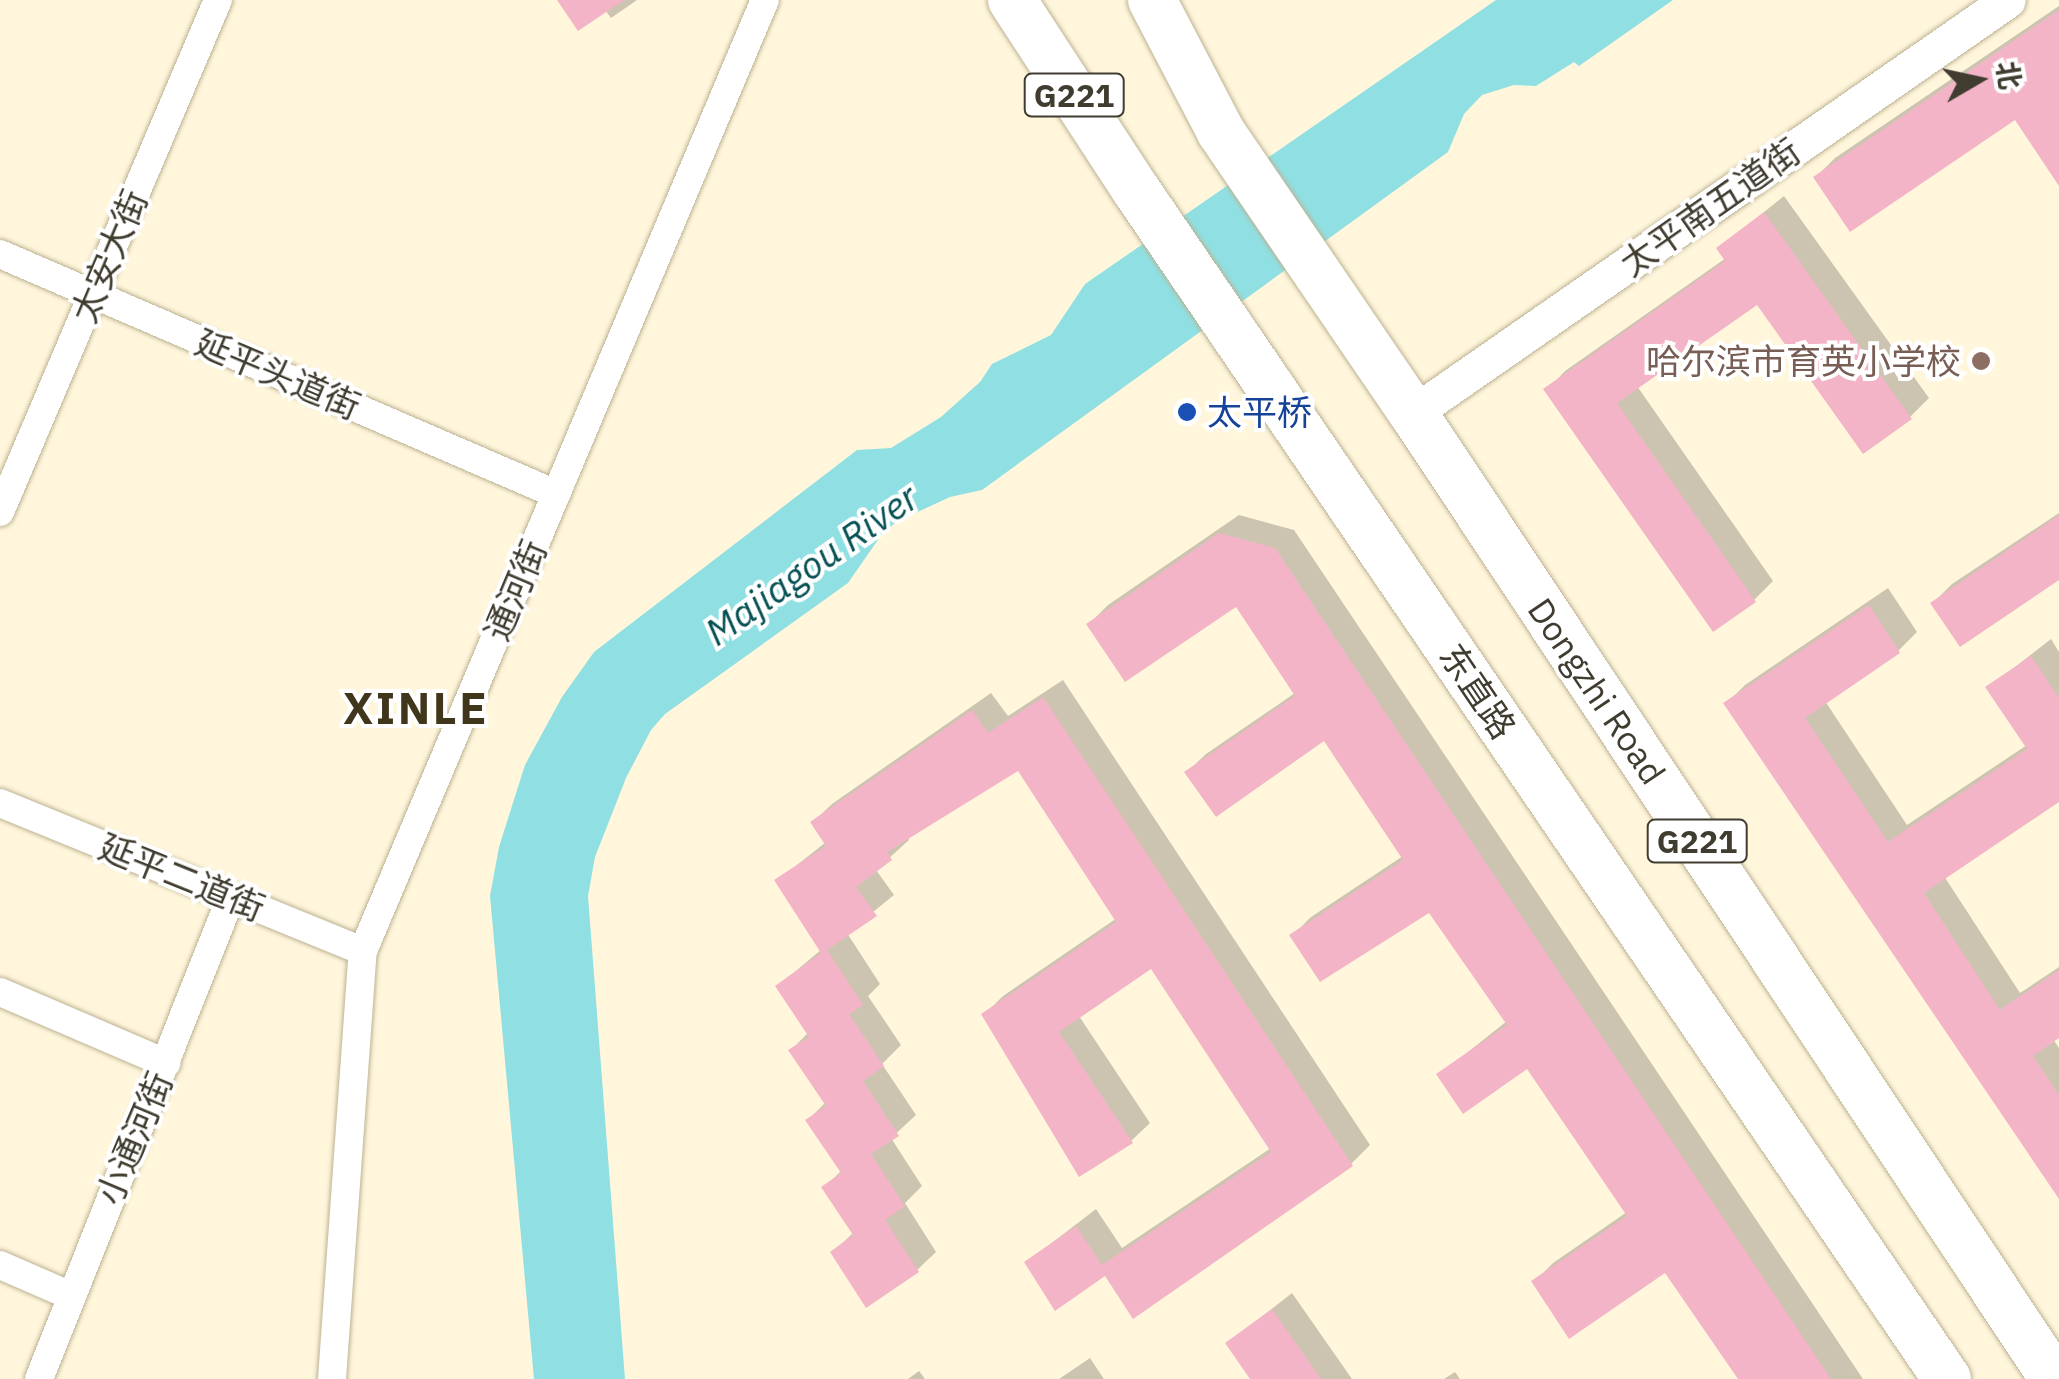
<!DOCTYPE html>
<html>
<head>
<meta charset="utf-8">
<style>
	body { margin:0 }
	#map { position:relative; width:2059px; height:1379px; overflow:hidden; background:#fff6dc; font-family:"IBM Plex Sans","Noto Sans SC",sans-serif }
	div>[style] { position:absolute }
	.water>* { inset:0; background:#90e0e3 }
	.shadow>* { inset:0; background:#0003 }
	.building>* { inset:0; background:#f4b4c7 }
	.roads { filter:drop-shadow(0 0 2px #bcb293) drop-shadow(0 0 2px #bcb293) }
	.minor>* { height:28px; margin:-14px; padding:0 14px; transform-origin:14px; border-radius:14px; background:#fff }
	.tertiary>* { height:35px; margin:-17.5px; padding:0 17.5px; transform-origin:17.5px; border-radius:17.5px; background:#fff }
	.trunk>* { height:48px; margin:-24px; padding:0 24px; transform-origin:24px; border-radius:24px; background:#fff }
	.dots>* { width:28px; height:28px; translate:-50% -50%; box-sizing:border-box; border:5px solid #fff; border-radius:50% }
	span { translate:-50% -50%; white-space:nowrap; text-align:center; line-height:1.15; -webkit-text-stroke:8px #fff; paint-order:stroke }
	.shield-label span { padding:2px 8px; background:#fff; border:2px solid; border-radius:8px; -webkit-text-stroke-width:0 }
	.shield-label { font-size:32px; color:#413c30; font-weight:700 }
	.street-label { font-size:35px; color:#413c30 }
	.education-label { font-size:35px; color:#785e54 }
	.right { translate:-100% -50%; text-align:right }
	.transit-label { font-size:35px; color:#164399 }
	.left { translate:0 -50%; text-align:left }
	.water-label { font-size:38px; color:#075154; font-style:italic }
	.district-label { font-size:45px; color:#3f361b; font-weight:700; letter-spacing:2.5px }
	.north { position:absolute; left:1929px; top:30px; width:100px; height:100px; -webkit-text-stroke:8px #fff; paint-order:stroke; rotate:81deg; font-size:28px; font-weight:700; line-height:40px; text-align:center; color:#413c30 }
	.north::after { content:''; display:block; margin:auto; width:35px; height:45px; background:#413c30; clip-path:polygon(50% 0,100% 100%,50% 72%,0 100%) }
</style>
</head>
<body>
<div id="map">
	<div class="water">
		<div style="clip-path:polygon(1496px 0,1673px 0,1579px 66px,1574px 62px,1536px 86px,1514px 85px,1482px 95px,1464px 114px,1448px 152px,982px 490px,950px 497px,896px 522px,882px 534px,848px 583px,665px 714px,651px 730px,626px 778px,595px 857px,588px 896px,625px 1379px,534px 1379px,490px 896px,499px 847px,525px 765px,562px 697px,594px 652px,857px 450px,891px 448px,941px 417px,980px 382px,992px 364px,1051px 335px,1085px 284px)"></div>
	</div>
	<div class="shadow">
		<div style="clip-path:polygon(560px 0,637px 0,611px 18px,605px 10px)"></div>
		<div style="clip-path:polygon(2059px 6px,2059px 181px,2015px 116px,1816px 177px,1835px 158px)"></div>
		<div style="clip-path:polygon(1784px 196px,1929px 398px,1910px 417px,1757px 302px,1637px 386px,1773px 581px,1754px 600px,1547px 390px,1565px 371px,1726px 258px,1719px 248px)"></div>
		<div style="clip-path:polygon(2059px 513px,2059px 577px,1933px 603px,1952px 584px)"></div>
		<div style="clip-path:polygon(1239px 515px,1294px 530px,1863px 1379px,1741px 1379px,1666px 1270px,1534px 1282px,1553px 1263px,1627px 1212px,1528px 1066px,1439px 1075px,1507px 1021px,1430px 909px,1292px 936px,1311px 917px,1403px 856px,1325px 737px,1187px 772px,1206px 754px,1295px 693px,1237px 604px,1089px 624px,1108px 605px)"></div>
		<div style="clip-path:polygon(1888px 588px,1917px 632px,1898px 651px,1825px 701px,1907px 825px,2027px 745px,1988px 688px,2051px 639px,2059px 652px,2059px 799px,1944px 876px,2020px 993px,2059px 967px,2059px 1035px,2053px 1039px,2059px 1048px,2059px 1194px,1727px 703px,1745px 685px)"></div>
		<div style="clip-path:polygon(1063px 680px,1370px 1145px,1351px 1164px,1106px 1273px,1027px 1262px,1096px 1209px,1122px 1248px,1271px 1148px,1152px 966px,1079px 1016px,1150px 1123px,1131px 1141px,985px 1014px,1003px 996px,1117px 918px,1019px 768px,907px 836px,909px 840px,876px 870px,894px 895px,847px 933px,880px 984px,868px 996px,901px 1045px,882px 1064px,916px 1115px,891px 1138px,922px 1186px,905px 1203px,936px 1252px,917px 1270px,833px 1252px,854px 1232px,825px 1187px,842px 1170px,808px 1120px,826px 1102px,791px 1050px,809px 1032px,778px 986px,822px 949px,778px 880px,826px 842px,813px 822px,832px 804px,991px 693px,1008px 716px)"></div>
		<div style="clip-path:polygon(1292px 1293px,1352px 1379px,1253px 1379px,1228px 1343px)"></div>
		<div style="clip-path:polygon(1090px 1358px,1104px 1379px,1059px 1379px)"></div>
		<div style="clip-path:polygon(919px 1371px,925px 1379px,908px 1379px)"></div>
		<div style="clip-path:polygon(1455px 1372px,1460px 1379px,1444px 1379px)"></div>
	</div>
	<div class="building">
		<div style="clip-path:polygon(557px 0,624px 0,578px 31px)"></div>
		<div style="clip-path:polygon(2059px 10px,2059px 186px,2015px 120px,1850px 232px,1813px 177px)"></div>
		<div style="clip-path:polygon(1764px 212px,1912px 419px,1863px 454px,1757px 305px,1617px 403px,1756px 602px,1713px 632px,1543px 389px,1725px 261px,1716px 248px)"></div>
		<div style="clip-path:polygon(2059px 515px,2059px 580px,1960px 647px,1930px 603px)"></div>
		<div style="clip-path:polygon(1219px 533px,1275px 548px,1831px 1379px,1738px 1379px,1665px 1273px,1569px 1339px,1531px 1281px,1627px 1216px,1527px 1069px,1463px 1114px,1436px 1074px,1507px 1025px,1429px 913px,1320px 982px,1289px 935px,1403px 860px,1324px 741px,1216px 817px,1184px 772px,1295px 696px,1236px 607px,1125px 682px,1086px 624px)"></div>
		<div style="clip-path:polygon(1869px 605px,1900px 653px,1805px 718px,1888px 842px,2027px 749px,1985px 687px,2031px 656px,2059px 698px,2059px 802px,1924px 893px,2000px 1010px,2059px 970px,2059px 1038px,2033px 1056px,2059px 1095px,2059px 1199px,1723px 703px)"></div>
		<div style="clip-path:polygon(1043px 697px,1353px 1166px,1133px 1319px,1105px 1276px,1055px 1311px,1024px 1262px,1076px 1226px,1102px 1265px,1271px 1152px,1151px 969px,1059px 1032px,1133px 1143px,1079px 1177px,981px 1014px,1116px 922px,1018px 771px,887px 852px,892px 860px,856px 887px,877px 916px,827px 950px,863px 1005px,849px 1014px,884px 1066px,863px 1081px,899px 1136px,871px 1154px,905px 1206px,885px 1220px,919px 1272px,866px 1308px,830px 1252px,853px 1235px,821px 1187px,841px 1173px,805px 1120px,826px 1106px,788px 1050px,809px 1037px,775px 986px,821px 953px,774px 880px,826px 846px,810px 822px,972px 710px,988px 733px)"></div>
		<div style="clip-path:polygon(1272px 1309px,1321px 1379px,1250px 1379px,1225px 1343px)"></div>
	</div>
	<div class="roads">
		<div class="minor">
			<div style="left:0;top:254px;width:606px;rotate:23.35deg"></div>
			<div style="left:0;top:512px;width:556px;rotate:-66.94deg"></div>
			<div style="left:0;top:803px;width:392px;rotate:22.2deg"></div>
			<div style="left:0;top:992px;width:181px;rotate:23.2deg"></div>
			<div style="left:0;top:1265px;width:75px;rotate:23.5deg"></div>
			<div style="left:39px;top:1379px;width:519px;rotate:-68.28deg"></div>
			<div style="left:332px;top:1379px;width:429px;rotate:-85.9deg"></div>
			<div style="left:363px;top:951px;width:1032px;rotate:-67.09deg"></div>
		</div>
		<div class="tertiary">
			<div style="left:1413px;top:413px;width:724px;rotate:-34.77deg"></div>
		</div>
		<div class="trunk">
			<div style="left:1012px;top:0;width:227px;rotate:56.9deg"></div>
			<div style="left:1136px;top:190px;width:1439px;rotate:55.7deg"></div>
			<div style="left:1152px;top:0;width:149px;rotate:62.4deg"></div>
			<div style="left:1221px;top:132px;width:340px;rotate:55.7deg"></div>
			<div style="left:1413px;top:413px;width:1159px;rotate:56.43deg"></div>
		</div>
	</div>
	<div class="dots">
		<div style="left:1981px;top:361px;background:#8d6e63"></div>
		<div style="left:1187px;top:412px;background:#1a4fb4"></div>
	</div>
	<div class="shield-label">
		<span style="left:1074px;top:95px">G221</span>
		<span style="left:1697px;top:841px">G221</span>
	</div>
	<div class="street-label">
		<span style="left:1710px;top:207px;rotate:-35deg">太平南五道街</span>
		<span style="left:109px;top:256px;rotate:-67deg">太安大街</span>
		<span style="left:278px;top:374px;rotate:23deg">延平头道街</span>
		<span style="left:515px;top:590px;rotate:-67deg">通河街</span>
		<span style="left:1478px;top:691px;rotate:56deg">东直路</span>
		<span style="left:1597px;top:691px;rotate:56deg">Dongzhi Road</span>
		<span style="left:182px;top:877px;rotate:22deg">延平二道街</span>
		<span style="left:134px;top:1138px;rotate:-67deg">小通河街</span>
	</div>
	<div class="education-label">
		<span class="right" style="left:1961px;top:361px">哈尔滨市育英小学校</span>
	</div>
	<div class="transit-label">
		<span class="left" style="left:1207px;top:412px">太平桥</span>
	</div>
	<div class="water-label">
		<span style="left:811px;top:564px;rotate:-35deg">Majiagou River</span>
	</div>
	<div class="district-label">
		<span style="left:416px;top:708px">XINLE</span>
	</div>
	<div class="north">北</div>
</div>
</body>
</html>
